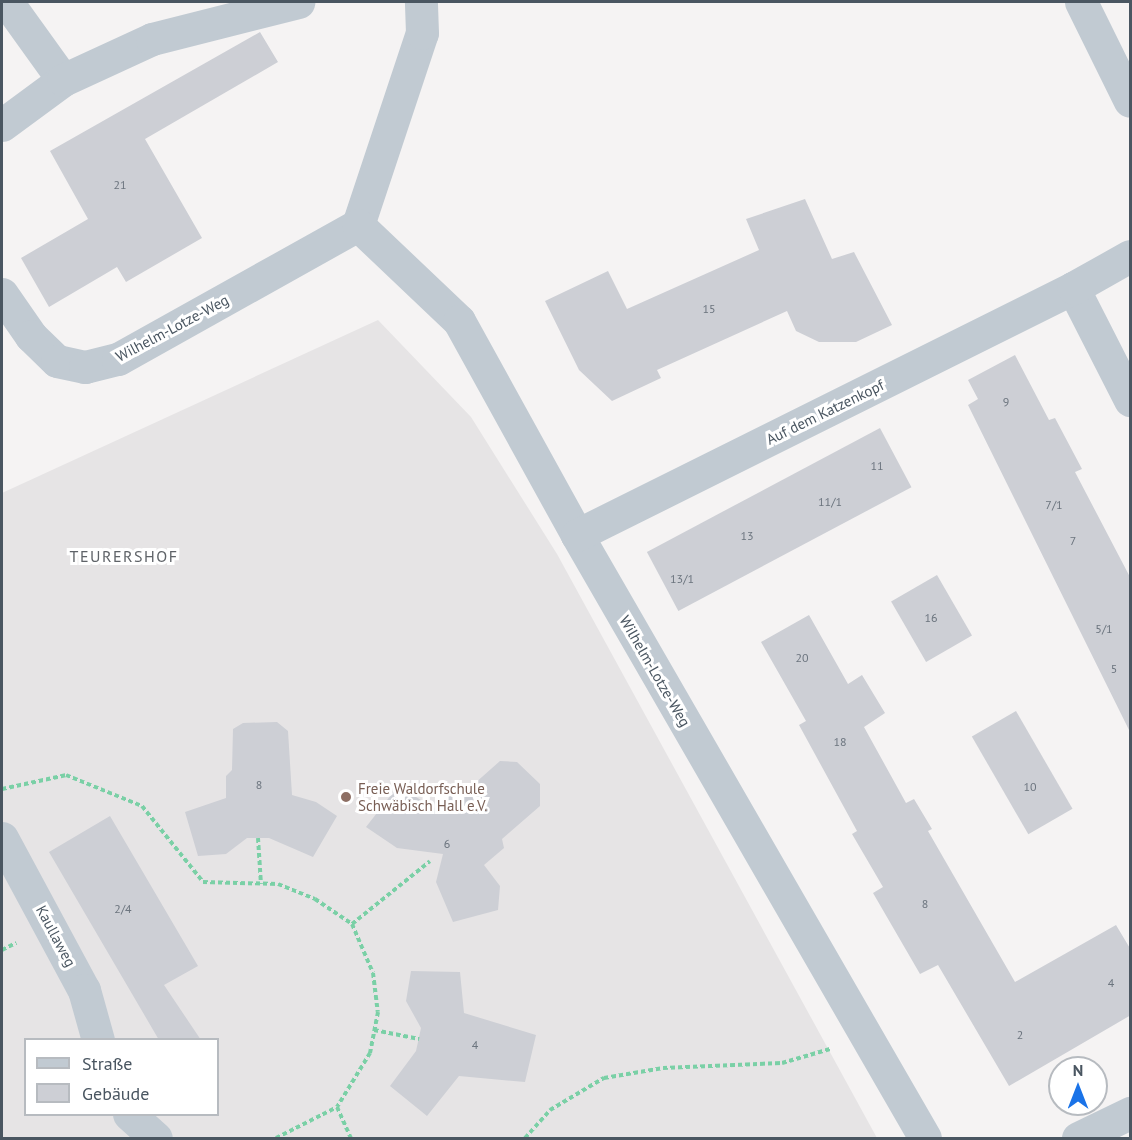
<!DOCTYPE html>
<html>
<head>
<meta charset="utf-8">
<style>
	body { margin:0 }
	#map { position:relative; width:1132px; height:1140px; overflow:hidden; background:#f5f3f3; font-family:"PT Sans",sans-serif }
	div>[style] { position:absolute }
	.education>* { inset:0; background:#e6e4e5 }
	.building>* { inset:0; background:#cdcfd5; transform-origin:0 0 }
	.path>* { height:4px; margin-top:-2px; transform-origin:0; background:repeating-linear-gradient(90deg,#7ad0a6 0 4.5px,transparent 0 7.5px) }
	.minor>* { height:33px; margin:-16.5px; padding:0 16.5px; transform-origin:16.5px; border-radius:16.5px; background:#c1cad2 }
	.dots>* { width:16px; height:16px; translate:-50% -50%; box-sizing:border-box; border:3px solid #fff; border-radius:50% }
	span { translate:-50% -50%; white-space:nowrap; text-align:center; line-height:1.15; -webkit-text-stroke:6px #fff; paint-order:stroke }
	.number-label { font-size:12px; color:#6b747e }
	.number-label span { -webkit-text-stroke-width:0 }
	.street-label { font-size:15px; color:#4a5661 }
	.education-label { font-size:15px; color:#785e54 }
	.left { translate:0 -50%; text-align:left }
	.neighbourhood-label { font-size:16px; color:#5f6368; letter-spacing:1.5px }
	.frame { position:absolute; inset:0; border:3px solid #4a5661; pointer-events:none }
	.legend { position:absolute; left:24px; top:1038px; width:195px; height:78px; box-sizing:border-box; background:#fff; border:2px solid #b7bbc0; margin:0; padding:8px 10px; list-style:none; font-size:18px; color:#4a5661 }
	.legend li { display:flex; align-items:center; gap:12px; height:30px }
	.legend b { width:30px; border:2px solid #b7bbc0 }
	.north { position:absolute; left:1048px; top:1056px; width:60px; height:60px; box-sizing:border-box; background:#fff; border:2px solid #b7bbc0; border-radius:50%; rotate:0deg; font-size:16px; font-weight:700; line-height:24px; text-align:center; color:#4a5661 }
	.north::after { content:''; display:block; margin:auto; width:21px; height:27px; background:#1a73e8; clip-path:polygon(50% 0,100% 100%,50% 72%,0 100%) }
</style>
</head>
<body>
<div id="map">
	<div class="education">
		<div style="clip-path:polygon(evenodd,378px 320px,471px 417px,557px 554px,877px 1138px,2px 1138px,2px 493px,378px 320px,26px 1040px,218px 1040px,218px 1114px,26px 1114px,26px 1040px)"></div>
	</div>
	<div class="building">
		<div style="clip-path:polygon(260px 32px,278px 62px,145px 139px,202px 238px,126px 282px,117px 267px,49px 307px,21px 258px,88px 219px,50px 151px)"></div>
		<div style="clip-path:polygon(805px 199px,832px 259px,854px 252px,892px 325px,856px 342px,819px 342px,796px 331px,787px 311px,657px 370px,661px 378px,612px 401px,579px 370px,545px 301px,608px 271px,627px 309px,759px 250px,746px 219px)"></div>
		<div style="clip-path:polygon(1015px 355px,1049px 420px,1055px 418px,1082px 469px,1075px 472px,1131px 579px,1131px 734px,968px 405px,978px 399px,968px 380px)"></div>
		<div style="left:880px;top:428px;width:67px;height:264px;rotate:62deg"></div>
		<div style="left:937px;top:575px;width:70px;height:53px;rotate:60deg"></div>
		<div style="clip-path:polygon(809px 615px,848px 684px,862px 675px,885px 713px,864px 727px,906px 803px,914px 799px,932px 829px,928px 831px,1015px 982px,1116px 925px,1131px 950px,1131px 1015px,1009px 1086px,938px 965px,920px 974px,873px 893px,883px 887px,852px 834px,857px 831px,799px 725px,806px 721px,761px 642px)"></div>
		<div style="left:1016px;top:711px;width:113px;height:51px;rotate:60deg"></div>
		<div style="clip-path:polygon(277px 722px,288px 731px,292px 795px,316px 802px,337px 816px,313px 857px,269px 838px,247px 838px,226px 854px,198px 856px,185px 812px,226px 798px,226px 776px,232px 770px,233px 729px,243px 723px)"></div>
		<div style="clip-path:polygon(500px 761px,517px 762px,540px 784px,540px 806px,502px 839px,504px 848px,484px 865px,500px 886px,498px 910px,453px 922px,436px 882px,443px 854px,397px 848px,366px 827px,398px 786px,434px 808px,452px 792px,465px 792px)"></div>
		<div style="clip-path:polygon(110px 816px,198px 966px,164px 985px,201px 1040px,159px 1040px,49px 852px)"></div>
		<div style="clip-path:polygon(411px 971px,460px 972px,464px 1013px,536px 1035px,525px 1082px,459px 1076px,427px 1116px,390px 1086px,416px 1051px,421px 1028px,406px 1001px)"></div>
	</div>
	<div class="path">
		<div style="left:2px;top:789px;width:66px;rotate:-12.3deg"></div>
		<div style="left:66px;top:775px;width:82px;rotate:22.2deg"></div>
		<div style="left:142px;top:806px;width:97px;rotate:51.2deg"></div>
		<div style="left:203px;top:882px;width:75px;rotate:1.5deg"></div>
		<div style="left:278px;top:884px;width:40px;rotate:22deg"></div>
		<div style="left:315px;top:899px;width:45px;rotate:34deg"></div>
		<div style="left:352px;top:924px;width:53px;rotate:66.8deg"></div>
		<div style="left:373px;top:973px;width:39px;rotate:83deg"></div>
		<div style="left:378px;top:1012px;width:42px;rotate:101deg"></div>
		<div style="left:370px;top:1053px;width:63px;rotate:121.4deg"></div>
		<div style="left:258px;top:838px;width:46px;rotate:86.3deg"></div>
		<div style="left:352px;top:924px;width:100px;rotate:-38.9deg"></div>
		<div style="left:2px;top:950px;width:16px;rotate:-27deg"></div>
		<div style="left:374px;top:1030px;width:46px;rotate:11.3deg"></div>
		<div style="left:276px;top:1138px;width:68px;rotate:-26.9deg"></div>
		<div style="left:337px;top:1107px;width:34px;rotate:66deg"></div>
		<div style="left:525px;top:1138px;width:38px;rotate:-48deg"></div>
		<div style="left:550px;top:1110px;width:63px;rotate:-30.7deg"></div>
		<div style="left:604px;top:1078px;width:60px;rotate:-9.6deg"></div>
		<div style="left:663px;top:1068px;width:119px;rotate:-2.4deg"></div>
		<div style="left:782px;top:1063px;width:50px;rotate:-16.3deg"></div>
	</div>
	<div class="minor">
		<div style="left:7px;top:2px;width:96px;rotate:54.3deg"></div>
		<div style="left:1081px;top:2px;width:110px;rotate:63.7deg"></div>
		<div style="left:2px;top:125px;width:76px;rotate:-36.4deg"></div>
		<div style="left:63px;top:80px;width:98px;rotate:-24.7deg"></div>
		<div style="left:152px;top:39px;width:151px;rotate:-14.2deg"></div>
		<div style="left:358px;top:225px;width:202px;rotate:-71.6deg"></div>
		<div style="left:422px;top:33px;width:31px;rotate:-92deg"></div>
		<div style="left:1073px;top:288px;width:126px;rotate:63deg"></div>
		<div style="left:2px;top:294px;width:51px;rotate:55.4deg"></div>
		<div style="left:31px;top:336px;width:36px;rotate:44deg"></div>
		<div style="left:57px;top:361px;width:29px;rotate:12deg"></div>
		<div style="left:85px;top:367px;width:34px;rotate:-14deg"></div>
		<div style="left:118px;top:359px;width:275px;rotate:-29.2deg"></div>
		<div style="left:358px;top:225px;width:139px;rotate:43.5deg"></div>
		<div style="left:459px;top:321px;width:244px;rotate:61.1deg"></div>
		<div style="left:577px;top:535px;width:696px;rotate:60.01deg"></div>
		<div style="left:577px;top:535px;width:554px;rotate:-26.47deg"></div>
		<div style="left:1073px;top:288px;width:65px;rotate:-29.3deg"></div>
		<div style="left:2px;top:838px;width:173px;rotate:61.7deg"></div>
		<div style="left:84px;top:990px;width:52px;rotate:74.4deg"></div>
		<div style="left:129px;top:1114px;width:36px;rotate:42deg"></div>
		<div style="left:1078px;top:1138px;width:58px;rotate:-25.7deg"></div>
	</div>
	<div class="dots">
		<div style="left:346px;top:797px;background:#8d6e63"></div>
	</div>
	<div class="number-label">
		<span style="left:120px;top:185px">21</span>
		<span style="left:709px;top:309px">15</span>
		<span style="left:1006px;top:402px">9</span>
		<span style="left:877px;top:466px">11</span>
		<span style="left:830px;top:502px">11/1</span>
		<span style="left:1054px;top:505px">7/1</span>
		<span style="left:747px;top:536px">13</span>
		<span style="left:1073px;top:541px">7</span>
		<span style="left:682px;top:579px">13/1</span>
		<span style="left:931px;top:618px">16</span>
		<span style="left:1104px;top:629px">5/1</span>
		<span style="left:802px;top:658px">20</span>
		<span style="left:1114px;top:669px">5</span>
		<span style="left:840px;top:742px">18</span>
		<span style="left:259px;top:785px">8</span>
		<span style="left:1030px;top:787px">10</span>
		<span style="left:447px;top:844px">6</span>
		<span style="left:925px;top:904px">8</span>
		<span style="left:123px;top:909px">2/4</span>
		<span style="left:1111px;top:983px">4</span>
		<span style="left:1020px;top:1035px">2</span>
		<span style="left:475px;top:1045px">4</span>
	</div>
	<div class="street-label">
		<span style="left:172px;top:328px;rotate:-28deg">Wilhelm-Lotze-Weg</span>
		<span style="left:825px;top:412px;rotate:-26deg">Auf dem Katzenkopf</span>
		<span style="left:655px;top:671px;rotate:60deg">Wilhelm-Lotze-Weg</span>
		<span style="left:56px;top:936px;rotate:62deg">Kaullaweg</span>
	</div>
	<div class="education-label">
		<span class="left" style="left:358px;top:797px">Freie Waldorfschule<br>Schwäbisch Hall e.V.</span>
	</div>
	<div class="neighbourhood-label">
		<span style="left:124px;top:556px">TEURERSHOF</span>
	</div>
	<div class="frame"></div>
	<ul class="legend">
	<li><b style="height:8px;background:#c1cad2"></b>Straße</li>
	<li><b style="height:16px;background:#cdcfd5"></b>Gebäude</li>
	</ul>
	<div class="north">N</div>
</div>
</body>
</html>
